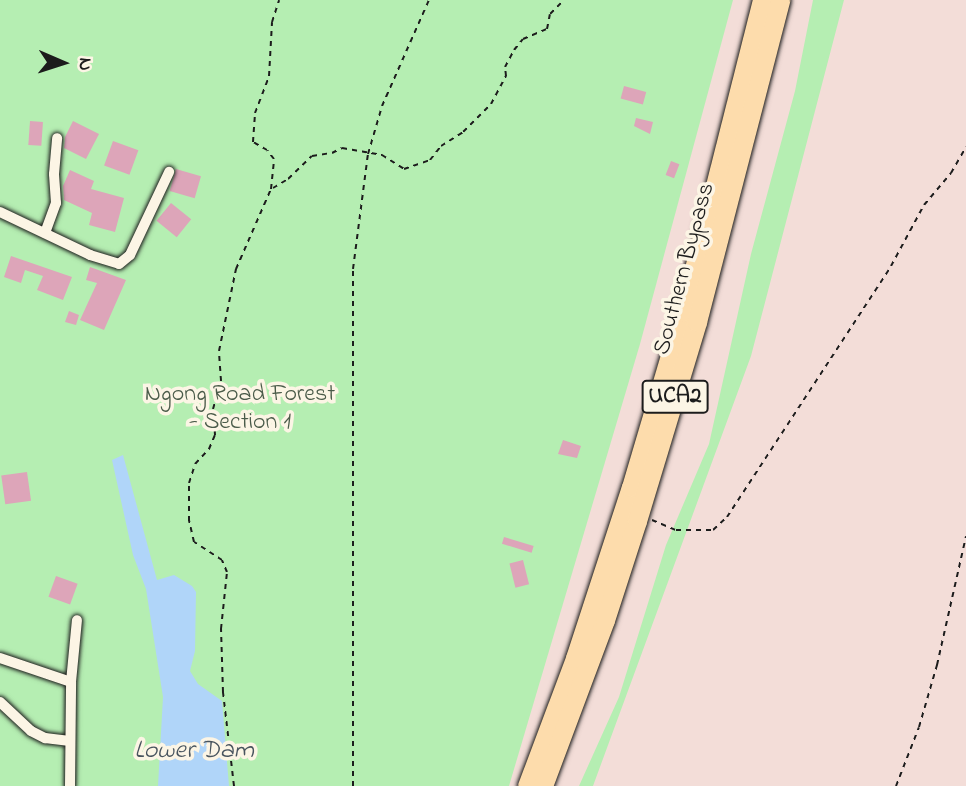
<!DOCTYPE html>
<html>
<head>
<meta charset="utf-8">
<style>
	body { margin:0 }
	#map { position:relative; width:966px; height:786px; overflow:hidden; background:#f3ddd8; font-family:"Indie Flower",sans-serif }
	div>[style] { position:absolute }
	.green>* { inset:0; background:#b5eeb2 }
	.water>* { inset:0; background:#b0d5f9 }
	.building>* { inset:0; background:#dda5b9; transform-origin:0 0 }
	.path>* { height:2px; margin-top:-1px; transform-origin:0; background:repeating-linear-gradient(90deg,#1c1c1c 0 5px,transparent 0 10px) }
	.roads { filter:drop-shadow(0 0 2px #1c1c1c) drop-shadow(0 0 2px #1c1c1c) }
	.street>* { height:10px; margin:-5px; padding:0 5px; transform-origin:5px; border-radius:5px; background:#fcf5e5 }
	.highway>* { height:19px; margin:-9.5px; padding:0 9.5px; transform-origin:9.5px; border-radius:9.5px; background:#fddcac }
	span { translate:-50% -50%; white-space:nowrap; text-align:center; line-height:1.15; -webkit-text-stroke:7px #fcf5e5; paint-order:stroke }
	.shield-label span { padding:2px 5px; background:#fcf5e5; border:2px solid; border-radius:5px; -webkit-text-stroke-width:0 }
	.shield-label { font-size:23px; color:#1c1c1c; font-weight:700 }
	.street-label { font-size:24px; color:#1c1c1c }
	.park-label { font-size:24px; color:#4a5b49 }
	.water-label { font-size:26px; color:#48545e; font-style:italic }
	.north { position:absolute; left:28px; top:28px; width:70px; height:70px; -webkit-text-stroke:5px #fcf5e5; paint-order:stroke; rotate:93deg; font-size:19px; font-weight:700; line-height:28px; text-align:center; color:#1c1c1c }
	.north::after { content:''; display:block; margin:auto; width:24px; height:32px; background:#1c1c1c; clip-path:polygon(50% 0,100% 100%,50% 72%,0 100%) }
</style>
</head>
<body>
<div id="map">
	<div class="green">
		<div style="clip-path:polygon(0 0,733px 0,640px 344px,509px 786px,0 786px)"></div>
		<div style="clip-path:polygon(813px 0,844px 0,751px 356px,593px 786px,579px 786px,619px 697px,666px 545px,709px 444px,751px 254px,795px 91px)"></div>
	</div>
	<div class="water">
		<div style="clip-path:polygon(123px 455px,157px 580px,174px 575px,192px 586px,196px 592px,195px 651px,190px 671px,198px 684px,222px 701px,229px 786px,158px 786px,163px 697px,146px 589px,133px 555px,112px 460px)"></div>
	</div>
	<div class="building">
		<div style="left:624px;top:86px;width:23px;height:13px;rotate:15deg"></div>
		<div style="clip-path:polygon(636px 118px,653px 122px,650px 134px,634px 126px)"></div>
		<div style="left:30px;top:121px;width:13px;height:24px;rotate:4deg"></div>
		<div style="clip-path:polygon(73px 121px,99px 134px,86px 159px,64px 148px,65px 137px)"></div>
		<div style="left:113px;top:141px;width:27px;height:26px;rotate:20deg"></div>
		<div style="left:671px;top:161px;width:9px;height:15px;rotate:21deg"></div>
		<div style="left:176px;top:169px;width:26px;height:23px;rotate:16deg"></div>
		<div style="clip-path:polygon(70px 170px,94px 181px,91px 189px,124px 198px,115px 232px,89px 225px,92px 213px,64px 200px,63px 186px)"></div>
		<div style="left:171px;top:203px;width:26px;height:23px;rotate:39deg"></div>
		<div style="clip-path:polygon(11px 256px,72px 277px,63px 300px,37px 290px,43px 276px,25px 270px,21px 283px,4px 277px)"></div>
		<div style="clip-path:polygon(90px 267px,126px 280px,104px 330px,80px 320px,97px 283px,86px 280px)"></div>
		<div style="clip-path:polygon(69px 311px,79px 315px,76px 325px,65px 322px)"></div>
		<div style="clip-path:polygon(563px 440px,581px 446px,577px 458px,558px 454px)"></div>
		<div style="left:27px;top:472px;width:29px;height:26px;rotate:82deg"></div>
		<div style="left:504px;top:537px;width:31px;height:7px;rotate:17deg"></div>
		<div style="left:523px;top:560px;width:25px;height:14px;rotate:76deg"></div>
		<div style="left:56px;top:576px;width:23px;height:22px;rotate:20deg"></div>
	</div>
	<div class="path">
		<div style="left:273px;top:188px;width:17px;rotate:-31deg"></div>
		<div style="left:288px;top:179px;width:33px;rotate:-44deg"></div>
		<div style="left:312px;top:156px;width:20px;rotate:-9deg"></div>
		<div style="left:332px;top:153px;width:11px;rotate:-27deg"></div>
		<div style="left:342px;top:148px;width:41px;rotate:9.9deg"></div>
		<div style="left:382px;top:155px;width:26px;rotate:32deg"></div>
		<div style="left:404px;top:169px;width:28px;rotate:-19deg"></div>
		<div style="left:430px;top:160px;width:18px;rotate:-52deg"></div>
		<div style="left:441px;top:146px;width:26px;rotate:-32deg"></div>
		<div style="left:463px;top:132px;width:40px;rotate:-45deg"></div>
		<div style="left:491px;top:104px;width:32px;rotate:-62deg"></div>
		<div style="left:506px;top:76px;width:9px;rotate:-96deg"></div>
		<div style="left:505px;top:67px;width:19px;rotate:-62deg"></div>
		<div style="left:514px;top:50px;width:14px;rotate:-51deg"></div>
		<div style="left:523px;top:39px;width:26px;rotate:-23deg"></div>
		<div style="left:547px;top:29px;width:15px;rotate:-79deg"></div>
		<div style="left:550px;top:14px;width:20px;rotate:-45deg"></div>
		<div style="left:652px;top:520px;width:26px;rotate:23deg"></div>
		<div style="left:676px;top:530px;width:37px"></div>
		<div style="left:713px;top:530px;width:19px;rotate:-43deg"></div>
		<div style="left:727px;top:517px;width:300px;rotate:-56.8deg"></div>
		<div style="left:891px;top:266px;width:69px;rotate:-61.6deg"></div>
		<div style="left:924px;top:205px;width:42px;rotate:-49.8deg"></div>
		<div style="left:951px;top:173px;width:30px;rotate:-60deg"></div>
		<div style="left:234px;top:786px;width:95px;rotate:-96.7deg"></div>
		<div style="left:223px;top:692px;width:63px;rotate:-91.8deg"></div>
		<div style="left:221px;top:629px;width:57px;rotate:-84deg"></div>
		<div style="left:227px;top:572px;width:13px;rotate:-113deg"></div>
		<div style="left:222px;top:560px;width:33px;rotate:-147deg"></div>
		<div style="left:194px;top:542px;width:22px;rotate:-103deg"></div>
		<div style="left:189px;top:521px;width:38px;rotate:-90deg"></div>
		<div style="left:189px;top:483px;width:20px;rotate:-72deg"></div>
		<div style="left:195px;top:464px;width:21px;rotate:-47deg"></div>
		<div style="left:209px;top:449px;width:15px;rotate:-67deg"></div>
		<div style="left:215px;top:435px;width:26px;rotate:-94deg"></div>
		<div style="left:213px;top:409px;width:29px;rotate:-74deg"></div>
		<div style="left:221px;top:381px;width:30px;rotate:-94deg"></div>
		<div style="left:219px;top:351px;width:84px;rotate:-78.3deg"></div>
		<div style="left:236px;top:269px;width:87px;rotate:-66.4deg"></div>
		<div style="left:271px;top:189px;width:30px;rotate:-84deg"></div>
		<div style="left:274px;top:159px;width:11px;rotate:-128deg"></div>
		<div style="left:267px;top:150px;width:16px;rotate:-150deg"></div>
		<div style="left:253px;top:142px;width:29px;rotate:-86deg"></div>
		<div style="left:255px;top:113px;width:40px;rotate:-69deg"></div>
		<div style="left:269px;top:76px;width:54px;rotate:-86.8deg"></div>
		<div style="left:272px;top:22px;width:23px;rotate:-72deg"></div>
		<div style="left:353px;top:786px;width:517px;rotate:-90deg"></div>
		<div style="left:353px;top:269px;width:116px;rotate:-82.6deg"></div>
		<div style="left:368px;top:154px;width:50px;rotate:-73.7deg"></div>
		<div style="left:382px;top:106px;width:116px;rotate:-66.1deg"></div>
		<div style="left:896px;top:786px;width:63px;rotate:-68.7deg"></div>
		<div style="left:919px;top:727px;width:65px;rotate:-73.8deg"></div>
		<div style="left:937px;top:665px;width:132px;rotate:-77.3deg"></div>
	</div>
	<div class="roads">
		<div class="street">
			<div style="left:0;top:212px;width:100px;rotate:25.5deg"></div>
			<div style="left:90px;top:255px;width:30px;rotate:17deg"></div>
			<div style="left:119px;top:264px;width:14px;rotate:-39deg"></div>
			<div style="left:130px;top:255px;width:92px;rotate:-64.8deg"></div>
			<div style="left:45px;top:233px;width:32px;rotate:-70deg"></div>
			<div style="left:56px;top:203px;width:29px;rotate:-94deg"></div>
			<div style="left:54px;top:174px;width:36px;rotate:-85deg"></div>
			<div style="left:0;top:658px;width:75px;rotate:18.7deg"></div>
			<div style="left:71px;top:682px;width:62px;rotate:-84.5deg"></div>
			<div style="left:0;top:702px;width:42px;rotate:43.1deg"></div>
			<div style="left:31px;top:731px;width:16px;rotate:27deg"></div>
			<div style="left:45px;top:738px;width:25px;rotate:7deg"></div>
			<div style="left:70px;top:786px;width:104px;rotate:-89.4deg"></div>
		</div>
		<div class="highway">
			<div style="left:527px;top:786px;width:137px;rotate:-69.4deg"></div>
			<div style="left:575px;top:658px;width:180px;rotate:-71.9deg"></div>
			<div style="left:631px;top:487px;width:183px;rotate:-73.5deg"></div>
			<div style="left:683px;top:312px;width:322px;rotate:-75.8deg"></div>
			<div style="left:543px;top:786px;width:177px;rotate:-69.5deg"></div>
			<div style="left:605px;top:620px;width:104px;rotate:-72.1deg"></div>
			<div style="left:637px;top:521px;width:208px;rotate:-73.2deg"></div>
			<div style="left:697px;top:322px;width:333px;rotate:-75.5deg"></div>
		</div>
	</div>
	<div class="shield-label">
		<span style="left:675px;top:397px">UCA2</span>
	</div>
	<div class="street-label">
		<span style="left:685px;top:269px;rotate:-75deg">Southern Bypass</span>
	</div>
	<div class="park-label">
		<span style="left:240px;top:409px">Ngong Road Forest<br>- Section 1</span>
	</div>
	<div class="water-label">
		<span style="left:194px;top:752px">Lower Dam</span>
	</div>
	<div class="north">N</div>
</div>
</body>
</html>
